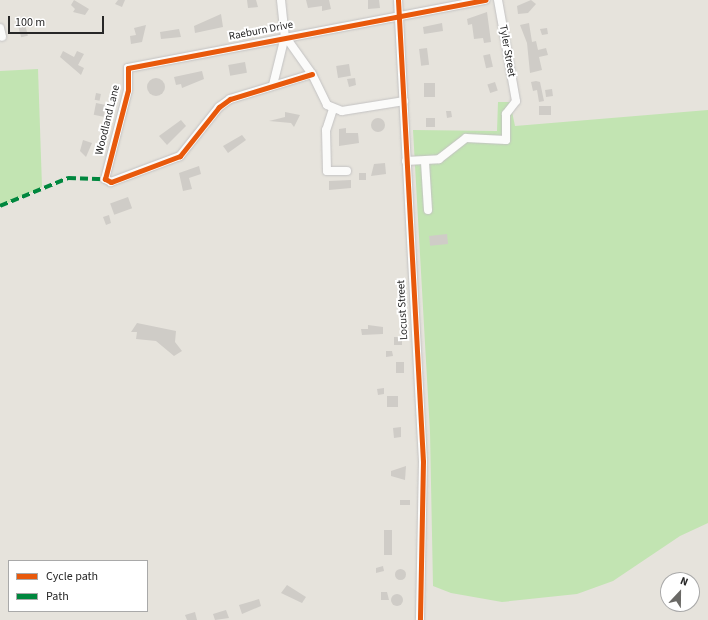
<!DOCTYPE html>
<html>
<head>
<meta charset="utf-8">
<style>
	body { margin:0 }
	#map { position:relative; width:708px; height:620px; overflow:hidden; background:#e6e3dc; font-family:"Source Sans 3",sans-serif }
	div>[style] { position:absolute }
	.green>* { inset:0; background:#c2e4b2 }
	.building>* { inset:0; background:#cfccc7; transform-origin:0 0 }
	.round { border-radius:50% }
	.roads { filter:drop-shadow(0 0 1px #c3c2c2) drop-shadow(0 0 1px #c3c2c2) }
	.minor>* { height:8px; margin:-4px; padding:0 4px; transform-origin:4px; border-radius:4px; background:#fbfbfa }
	.quiet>* { height:4px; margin-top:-2px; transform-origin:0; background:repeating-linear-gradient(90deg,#00873e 0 8px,transparent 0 12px) }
	.cycleway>* { height:5px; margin:-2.5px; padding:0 2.5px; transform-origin:2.5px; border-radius:2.5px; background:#e8590c }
	span { translate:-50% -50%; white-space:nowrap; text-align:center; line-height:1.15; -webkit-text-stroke:4px #fff; paint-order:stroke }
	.street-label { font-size:11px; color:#272727 }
	.legend { position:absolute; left:8px; top:560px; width:140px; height:52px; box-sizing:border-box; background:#fff; border:1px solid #a9a9a9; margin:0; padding:5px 7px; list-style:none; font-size:12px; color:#272727 }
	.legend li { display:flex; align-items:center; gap:8px; height:20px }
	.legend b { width:20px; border:1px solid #a9a9a9 }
	.north { position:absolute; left:660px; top:572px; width:40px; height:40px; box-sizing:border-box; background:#fff; border:1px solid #a9a9a9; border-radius:50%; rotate:22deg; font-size:11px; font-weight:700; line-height:16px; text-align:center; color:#272727 }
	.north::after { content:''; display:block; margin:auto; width:14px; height:18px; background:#6a6966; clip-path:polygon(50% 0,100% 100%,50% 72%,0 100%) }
	.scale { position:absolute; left:8px; top:16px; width:96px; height:18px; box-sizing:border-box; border:2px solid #272727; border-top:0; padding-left:5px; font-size:12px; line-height:14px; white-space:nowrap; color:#272727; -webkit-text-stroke:3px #fff; paint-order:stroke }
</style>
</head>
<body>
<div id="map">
	<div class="green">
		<div style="clip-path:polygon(38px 69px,42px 187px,0 207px,0 71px)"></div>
		<div style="clip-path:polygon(498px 102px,510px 102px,515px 126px,708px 110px,708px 523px,680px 536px,613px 581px,577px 594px,502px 602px,451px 593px,433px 586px,430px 432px,413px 130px,497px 131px)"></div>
	</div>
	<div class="building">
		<div style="clip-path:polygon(74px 0,89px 9px,85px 15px,73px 12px,75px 9px,71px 5px)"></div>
		<div style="clip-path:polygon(118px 0,125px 0,122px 7px,115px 4px)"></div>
		<div style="clip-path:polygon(247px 0,256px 0,258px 7px,248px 8px)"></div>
		<div style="clip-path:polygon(306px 0,329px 0,331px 9px,322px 11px,322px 6px,308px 8px)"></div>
		<div style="clip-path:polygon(368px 0,379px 0,380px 8px,368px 9px)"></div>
		<div style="clip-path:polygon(531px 0,536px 4px,528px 13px,518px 14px,517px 6px)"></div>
		<div style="clip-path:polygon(487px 12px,491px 42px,484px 43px,483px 38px,474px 39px,472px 24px,468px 25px,467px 19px)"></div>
		<div style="clip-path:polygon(221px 14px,223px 27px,195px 33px,194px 26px)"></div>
		<div style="clip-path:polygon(442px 23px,443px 31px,424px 34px,423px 27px)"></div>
		<div style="clip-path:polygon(529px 23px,532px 42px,536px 41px,538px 50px,546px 48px,548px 55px,539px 57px,542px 70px,530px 73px,527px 43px,520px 25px)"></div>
		<div style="left:25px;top:24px;width:12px;height:7px;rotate:76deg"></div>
		<div style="clip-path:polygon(146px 25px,142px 42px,131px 44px,130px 36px,136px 35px,134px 28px)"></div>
		<div style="clip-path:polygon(547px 28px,548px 34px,542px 35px,540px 29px)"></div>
		<div style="clip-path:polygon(179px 29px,181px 37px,161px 39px,160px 32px)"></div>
		<div style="left:427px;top:48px;width:17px;height:8px;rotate:83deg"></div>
		<div style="clip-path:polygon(63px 51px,74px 57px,77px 51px,84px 54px,78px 65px,84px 68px,81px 75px,60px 57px)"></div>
		<div style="left:490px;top:54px;width:13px;height:7px;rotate:77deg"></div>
		<div style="left:245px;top:62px;width:11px;height:17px;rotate:80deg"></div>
		<div style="left:349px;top:64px;width:12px;height:13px;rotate:81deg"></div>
		<div style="clip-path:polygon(202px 71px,204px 79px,182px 88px,181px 84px,176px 85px,174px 77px)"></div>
		<div style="clip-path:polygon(355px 78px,356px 85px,349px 87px,347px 79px)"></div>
		<div class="round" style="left:147px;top:78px;width:18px;height:18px"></div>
		<div style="clip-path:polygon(536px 81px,540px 82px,544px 101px,539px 102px,537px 90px,533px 91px,531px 82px)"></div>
		<div style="left:495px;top:82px;width:9px;height:8px;rotate:72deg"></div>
		<div style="left:424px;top:83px;width:11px;height:14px"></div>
		<div style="left:552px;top:89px;width:7px;height:7px;rotate:82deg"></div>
		<div style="left:96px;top:93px;width:5px;height:7px;rotate:11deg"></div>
		<div style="left:96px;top:103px;width:10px;height:12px;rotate:11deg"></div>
		<div style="left:551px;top:106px;width:9px;height:12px;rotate:90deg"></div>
		<div style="clip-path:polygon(446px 111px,451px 111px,452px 117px,447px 118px)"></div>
		<div style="clip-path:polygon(285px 112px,300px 115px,294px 127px,291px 123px,269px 121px,285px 117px)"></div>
		<div style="left:426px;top:118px;width:9px;height:9px"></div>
		<div class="round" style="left:371px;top:118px;width:14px;height:14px"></div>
		<div style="clip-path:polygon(181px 120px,186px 126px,167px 145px,159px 136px)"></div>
		<div style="clip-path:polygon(346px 128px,346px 133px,358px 133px,359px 143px,339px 146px,339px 129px)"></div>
		<div style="clip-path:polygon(242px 135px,246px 140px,228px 153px,223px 146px)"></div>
		<div style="clip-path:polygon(83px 140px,92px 143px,86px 157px,80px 151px)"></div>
		<div style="clip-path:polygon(385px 163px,386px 174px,371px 176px,374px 164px)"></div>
		<div style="clip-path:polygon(199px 166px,201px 174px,189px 178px,192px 189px,183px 191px,179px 173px)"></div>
		<div style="left:359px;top:173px;width:7px;height:7px"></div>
		<div style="clip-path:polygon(351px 180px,351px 188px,329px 190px,329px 181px)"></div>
		<div style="left:128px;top:197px;width:12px;height:19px;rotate:70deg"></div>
		<div style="clip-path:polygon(109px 215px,111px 223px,106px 225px,103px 217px)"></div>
		<div style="left:447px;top:234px;width:10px;height:18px;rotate:84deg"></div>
		<div style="clip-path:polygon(137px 323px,176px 331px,175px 342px,182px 351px,174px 356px,156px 341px,136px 339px,137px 332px,131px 332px)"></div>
		<div style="clip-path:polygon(368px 325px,383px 327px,383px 334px,362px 335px,361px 329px,368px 329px)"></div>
		<div style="left:394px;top:337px;width:8px;height:8px"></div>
		<div style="clip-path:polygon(386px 351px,392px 351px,393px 356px,386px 357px)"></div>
		<div style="left:396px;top:362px;width:8px;height:11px"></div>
		<div style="clip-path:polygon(384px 388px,384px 394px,378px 395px,377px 389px)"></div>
		<div style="left:387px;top:396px;width:11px;height:11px"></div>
		<div style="clip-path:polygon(401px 427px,401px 437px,394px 438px,393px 428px)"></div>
		<div style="clip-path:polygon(406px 466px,405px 480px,391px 476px,391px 471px)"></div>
		<div style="left:400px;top:500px;width:10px;height:5px"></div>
		<div style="left:384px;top:530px;width:8px;height:25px"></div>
		<div style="clip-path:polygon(383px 566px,384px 571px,376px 573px,376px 568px)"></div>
		<div class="round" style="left:394.5px;top:568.5px;width:11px;height:11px"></div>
		<div style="clip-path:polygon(287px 585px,306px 597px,302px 603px,281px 593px)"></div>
		<div style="clip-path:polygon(381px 592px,387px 592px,389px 600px,381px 600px)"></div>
		<div class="round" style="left:391px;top:594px;width:12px;height:12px"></div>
		<div style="clip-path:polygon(259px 599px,261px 606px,242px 614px,239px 605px)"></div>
		<div style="clip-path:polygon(226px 610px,229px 618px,215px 620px,213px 614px)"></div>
		<div style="clip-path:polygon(195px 612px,197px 620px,187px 620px,185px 615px)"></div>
	</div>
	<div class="roads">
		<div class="minor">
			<div style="left:281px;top:0;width:36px;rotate:84deg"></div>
			<div style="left:285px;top:36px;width:47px;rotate:54.6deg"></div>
			<div style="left:312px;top:74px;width:34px;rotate:64deg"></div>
			<div style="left:327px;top:105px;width:16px;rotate:22deg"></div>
			<div style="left:342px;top:111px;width:63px;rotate:-9.2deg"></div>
			<div style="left:398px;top:0;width:462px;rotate:86.9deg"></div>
			<div style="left:423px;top:461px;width:159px;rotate:91.1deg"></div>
			<div style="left:0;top:28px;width:9px;rotate:77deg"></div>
			<div style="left:312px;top:74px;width:86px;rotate:163deg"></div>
			<div style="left:230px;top:99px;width:14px;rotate:144deg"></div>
			<div style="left:219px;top:107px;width:63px;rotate:128.5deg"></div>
			<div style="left:180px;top:156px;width:74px;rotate:159.4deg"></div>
			<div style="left:111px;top:182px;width:7px;rotate:-153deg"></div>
			<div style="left:105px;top:179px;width:92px;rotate:-75.5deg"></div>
			<div style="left:128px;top:90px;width:22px;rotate:-90deg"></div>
			<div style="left:128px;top:68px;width:364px;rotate:-10.8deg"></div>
			<div style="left:273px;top:85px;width:50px;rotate:-76.2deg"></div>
			<div style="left:333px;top:109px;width:22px;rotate:108deg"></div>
			<div style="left:326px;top:130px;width:41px;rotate:88.6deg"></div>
			<div style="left:327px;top:171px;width:20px"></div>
			<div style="left:406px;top:161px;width:33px;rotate:-3deg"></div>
			<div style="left:439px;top:159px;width:34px;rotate:-38deg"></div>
			<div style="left:466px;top:138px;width:40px;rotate:2.9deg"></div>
			<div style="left:506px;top:140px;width:26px;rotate:-90deg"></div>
			<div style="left:506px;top:114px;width:16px;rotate:-52deg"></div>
			<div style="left:516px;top:101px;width:103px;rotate:-100.1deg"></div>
			<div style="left:425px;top:162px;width:48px;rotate:86.4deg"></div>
		</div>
	</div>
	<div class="quiet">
		<div style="left:0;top:206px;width:74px;rotate:-22.4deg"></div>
		<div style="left:68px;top:178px;width:37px;rotate:2deg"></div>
	</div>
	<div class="cycleway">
		<div style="left:398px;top:0;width:462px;rotate:86.9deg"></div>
		<div style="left:423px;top:461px;width:159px;rotate:91.1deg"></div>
		<div style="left:312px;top:74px;width:86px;rotate:163deg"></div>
		<div style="left:230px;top:99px;width:14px;rotate:144deg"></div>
		<div style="left:219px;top:107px;width:63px;rotate:128.5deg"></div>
		<div style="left:180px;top:156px;width:74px;rotate:159.4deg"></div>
		<div style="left:111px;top:182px;width:7px;rotate:-153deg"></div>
		<div style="left:105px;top:179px;width:92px;rotate:-75.5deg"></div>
		<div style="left:128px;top:90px;width:22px;rotate:-90deg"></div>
		<div style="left:128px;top:68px;width:364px;rotate:-10.8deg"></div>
	</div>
	<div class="street-label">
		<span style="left:261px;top:31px;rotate:-11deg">Raeburn Drive</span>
		<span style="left:507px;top:51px;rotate:80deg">Tyler Street</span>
		<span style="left:108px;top:120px;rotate:-76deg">Woodland Lane</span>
		<span style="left:403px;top:310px;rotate:-93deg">Locust Street</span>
	</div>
	<ul class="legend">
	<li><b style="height:5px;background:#e8590c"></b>Cycle path</li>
	<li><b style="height:5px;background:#00873e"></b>Path</li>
	</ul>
	<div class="north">N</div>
	<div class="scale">100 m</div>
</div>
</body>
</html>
